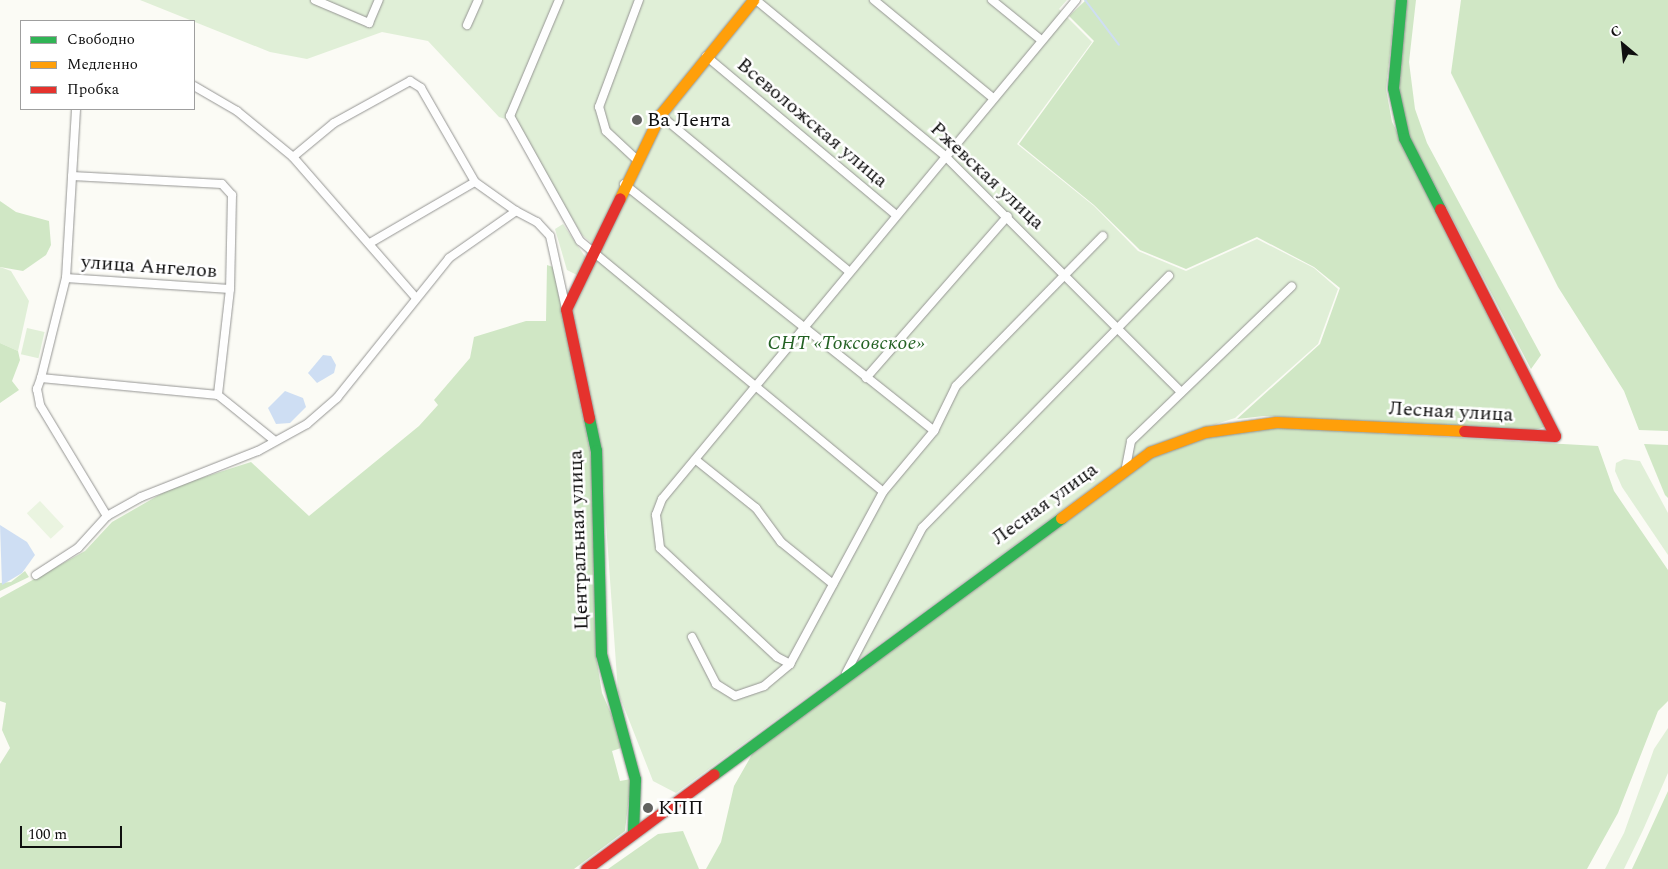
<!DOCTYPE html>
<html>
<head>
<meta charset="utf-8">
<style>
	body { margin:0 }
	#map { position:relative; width:1668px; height:869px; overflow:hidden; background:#fbfbf5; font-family:Spectral,serif }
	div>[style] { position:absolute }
	.green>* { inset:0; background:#e0efd7; transform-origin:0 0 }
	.forest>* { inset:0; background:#d0e7c5 }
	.pitch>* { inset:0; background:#eaf4e0; transform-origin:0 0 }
	.water>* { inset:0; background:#cedef3 }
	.stream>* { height:2px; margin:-1px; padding:0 1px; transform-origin:1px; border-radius:1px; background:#cedef3 }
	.roads { filter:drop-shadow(0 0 1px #959593) drop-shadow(0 0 1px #959593) }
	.street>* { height:8px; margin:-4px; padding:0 4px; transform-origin:4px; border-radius:4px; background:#fefefe }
	.fast>* { height:11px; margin:-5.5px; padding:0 5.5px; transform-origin:5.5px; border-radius:5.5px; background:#30b455 }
	.slow>* { height:11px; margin:-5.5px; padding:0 5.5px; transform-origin:5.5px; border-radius:5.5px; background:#ff9f0a }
	.jam>* { height:11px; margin:-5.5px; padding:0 5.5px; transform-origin:5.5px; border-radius:5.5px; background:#e5322d }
	.dots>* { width:14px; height:14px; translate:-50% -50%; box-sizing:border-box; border:2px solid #fff; border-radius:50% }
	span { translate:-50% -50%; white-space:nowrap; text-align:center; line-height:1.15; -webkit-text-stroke:5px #fff; paint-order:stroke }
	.poi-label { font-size:20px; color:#0f0f0f }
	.left { translate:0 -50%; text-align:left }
	.street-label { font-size:20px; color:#0f0f0f }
	.park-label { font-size:20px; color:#246224; font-style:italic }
	.legend { position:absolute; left:20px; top:20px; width:175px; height:90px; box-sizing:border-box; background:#fff; border:1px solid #9f9f9f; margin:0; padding:6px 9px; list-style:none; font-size:15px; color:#0f0f0f }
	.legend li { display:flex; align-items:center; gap:10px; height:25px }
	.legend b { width:25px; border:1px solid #9f9f9f }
	.north { position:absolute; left:1598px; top:20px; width:50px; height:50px; -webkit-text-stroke:4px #fff; paint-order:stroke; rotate:332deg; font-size:14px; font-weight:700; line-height:20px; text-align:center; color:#0f0f0f }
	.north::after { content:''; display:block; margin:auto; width:18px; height:22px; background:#0f0f0f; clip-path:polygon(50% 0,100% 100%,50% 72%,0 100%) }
	.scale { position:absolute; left:20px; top:826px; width:102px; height:22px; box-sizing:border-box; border:2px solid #0f0f0f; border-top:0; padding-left:6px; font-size:15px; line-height:18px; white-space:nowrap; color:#0f0f0f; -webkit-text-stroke:4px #fff; paint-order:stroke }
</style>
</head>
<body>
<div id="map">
	<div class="green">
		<div style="clip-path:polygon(140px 0,1067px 0,1059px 9px,1092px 42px,1017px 144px,1094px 206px,1138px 251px,1186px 271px,1257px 239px,1314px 268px,1338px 289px,1318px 344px,1235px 418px,1189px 433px,1124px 465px,676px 793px,653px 781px,618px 692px,602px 467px,572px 321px,573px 308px,601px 251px,582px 235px,515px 122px,499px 117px,428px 41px,382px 32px,307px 59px,270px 52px)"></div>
		<div style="clip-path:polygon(563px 224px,586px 258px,577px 275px,567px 270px,555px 229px)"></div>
		<div style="clip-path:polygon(0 267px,11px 271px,29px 301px,18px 351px,0 343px)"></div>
		<div style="left:27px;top:328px;width:18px;height:27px;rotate:13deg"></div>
		<div style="clip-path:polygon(1624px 459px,1640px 461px,1668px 513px,1668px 555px,1622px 487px,1615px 471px,1616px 463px)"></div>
		<div style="clip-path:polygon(1668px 728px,1668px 773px,1643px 830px,1624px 869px,1605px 869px,1624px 833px,1654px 749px)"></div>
	</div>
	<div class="forest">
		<div style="clip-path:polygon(1086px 0,1396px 0,1386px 89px,1392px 122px,1544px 414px,1545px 427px,1531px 431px,1264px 416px,1237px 419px,1320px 344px,1340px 288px,1314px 267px,1257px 237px,1186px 269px,1140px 250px,1094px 205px,1019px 144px,1094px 41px,1069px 16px)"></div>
		<div style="clip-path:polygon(1407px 0,1416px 0,1409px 62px,1415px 109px,1427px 143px,1541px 355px,1531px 369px,1408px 134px,1400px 105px,1399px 66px)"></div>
		<div style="clip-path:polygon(1461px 0,1668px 0,1668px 431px,1639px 430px,1624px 391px,1558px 287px,1451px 73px)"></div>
		<div style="clip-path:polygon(0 201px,16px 212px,49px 221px,51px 245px,46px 255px,23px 271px,0 267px)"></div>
		<div style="clip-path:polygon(547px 265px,553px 267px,593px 466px,596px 656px,602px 693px,619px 732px,621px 748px,612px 751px,620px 781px,631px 779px,625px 831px,574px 869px,0 869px,0 764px,10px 748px,2px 730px,6px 703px,0 701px,0 598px,85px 551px,112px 522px,173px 487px,251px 462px,309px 516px,419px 426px,438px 405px,434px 400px,470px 358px,474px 337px,526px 321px,546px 321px)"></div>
		<div style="clip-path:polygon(0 343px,18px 351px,20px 360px,12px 381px,19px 390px,0 403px)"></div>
		<div style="clip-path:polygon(1276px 427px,1598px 446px,1614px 491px,1668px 570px,1668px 701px,1658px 711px,1618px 813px,1587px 869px,706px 869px,721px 842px,734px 786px,754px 751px,1152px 457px,1206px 437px)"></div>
		<div style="clip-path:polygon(1644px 444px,1668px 445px,1668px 498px,1665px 495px)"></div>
		<div style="clip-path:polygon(25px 571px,29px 577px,0 591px,0 583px,11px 582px)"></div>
		<div style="clip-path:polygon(1668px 791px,1668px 869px,1632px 869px,1641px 850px)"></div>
		<div style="clip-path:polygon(683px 831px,699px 869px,608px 869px,658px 834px)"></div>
	</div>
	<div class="pitch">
		<div style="left:40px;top:501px;width:35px;height:18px;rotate:47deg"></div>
	</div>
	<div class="water">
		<div style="clip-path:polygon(323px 355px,331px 356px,336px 365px,334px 373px,317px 383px,308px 373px)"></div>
		<div style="clip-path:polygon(285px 391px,303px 398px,306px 407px,290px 423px,276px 424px,268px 408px)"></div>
		<div style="clip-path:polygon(0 525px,27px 542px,35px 555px,22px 573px,2px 585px)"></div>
	</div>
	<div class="stream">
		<div style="left:1085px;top:0;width:56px;rotate:52.9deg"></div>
	</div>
	<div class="roads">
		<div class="street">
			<div style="left:315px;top:0;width:59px;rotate:23.1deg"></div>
			<div style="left:369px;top:23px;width:25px;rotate:-67deg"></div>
			<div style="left:559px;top:0;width:126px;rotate:112.9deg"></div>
			<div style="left:510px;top:116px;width:143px;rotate:60.8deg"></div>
			<div style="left:580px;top:241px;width:393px;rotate:39.6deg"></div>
			<div style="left:756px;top:0;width:245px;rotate:39.5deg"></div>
			<div style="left:945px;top:156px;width:334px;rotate:45deg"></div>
			<div style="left:874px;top:0;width:154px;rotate:39.5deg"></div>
			<div style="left:992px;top:0;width:62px;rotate:39.1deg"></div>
			<div style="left:1076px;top:0;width:648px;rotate:129.68deg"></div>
			<div style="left:662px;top:499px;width:17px;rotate:111deg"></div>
			<div style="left:656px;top:515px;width:33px;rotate:83deg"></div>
			<div style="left:660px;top:548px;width:160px;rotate:43deg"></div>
			<div style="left:777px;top:657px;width:15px;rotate:28deg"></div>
			<div style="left:790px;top:664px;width:196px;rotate:-61.6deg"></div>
			<div style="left:883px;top:492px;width:80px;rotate:-50.1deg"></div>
			<div style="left:934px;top:431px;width:50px;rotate:-63.9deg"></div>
			<div style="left:956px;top:386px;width:210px;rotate:-45.6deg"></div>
			<div style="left:467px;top:25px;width:27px;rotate:-66deg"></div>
			<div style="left:706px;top:56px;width:248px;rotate:39.9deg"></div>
			<div style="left:194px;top:86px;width:50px;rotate:30.2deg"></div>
			<div style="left:237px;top:111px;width:72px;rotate:39.4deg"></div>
			<div style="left:293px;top:157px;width:186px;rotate:48.9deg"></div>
			<div style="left:660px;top:115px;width:246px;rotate:39.6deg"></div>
			<div style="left:293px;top:157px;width:53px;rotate:-39.7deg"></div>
			<div style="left:334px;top:123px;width:87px;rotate:-28.9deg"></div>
			<div style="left:410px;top:81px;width:13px;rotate:32deg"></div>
			<div style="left:421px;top:88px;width:108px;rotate:60.1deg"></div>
			<div style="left:636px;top:159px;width:41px;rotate:-137deg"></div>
			<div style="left:606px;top:131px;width:25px;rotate:-106deg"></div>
			<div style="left:599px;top:107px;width:114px;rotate:-69.5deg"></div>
			<div style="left:72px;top:176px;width:150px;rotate:3.1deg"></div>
			<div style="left:222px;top:184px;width:15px;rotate:48deg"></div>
			<div style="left:232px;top:195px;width:94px;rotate:91.2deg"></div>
			<div style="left:230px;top:289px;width:107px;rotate:96.5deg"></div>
			<div style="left:218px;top:395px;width:178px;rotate:-174.5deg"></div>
			<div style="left:41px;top:378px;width:12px;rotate:110deg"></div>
			<div style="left:37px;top:389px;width:16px;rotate:79deg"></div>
			<div style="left:40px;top:405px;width:130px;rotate:58.9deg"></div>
			<div style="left:624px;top:184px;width:396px;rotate:38.5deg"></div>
			<div style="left:370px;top:243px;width:121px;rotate:-30.2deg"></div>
			<div style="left:475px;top:182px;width:50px;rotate:35.3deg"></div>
			<div style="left:66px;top:278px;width:164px;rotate:3.8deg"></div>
			<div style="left:41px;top:378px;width:103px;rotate:-76deg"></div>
			<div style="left:66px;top:278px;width:169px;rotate:-86.6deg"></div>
			<div style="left:866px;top:378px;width:215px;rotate:-48.8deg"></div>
			<div style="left:218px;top:395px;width:73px;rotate:38.9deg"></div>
			<div style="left:696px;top:460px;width:77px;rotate:38.7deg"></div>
			<div style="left:756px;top:508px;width:42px;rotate:53.7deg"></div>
			<div style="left:781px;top:542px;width:67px;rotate:38.9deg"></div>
			<div style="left:1126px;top:467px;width:26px;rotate:-79deg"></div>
			<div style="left:1131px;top:441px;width:223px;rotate:-43.9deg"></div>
			<div style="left:36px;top:575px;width:50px;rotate:-32.7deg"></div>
			<div style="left:78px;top:548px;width:43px;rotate:-47.8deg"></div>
			<div style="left:107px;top:516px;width:39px;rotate:-29deg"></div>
			<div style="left:141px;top:497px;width:126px;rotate:-21.5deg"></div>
			<div style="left:258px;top:451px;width:56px;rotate:-28.9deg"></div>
			<div style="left:307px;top:424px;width:40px;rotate:-41deg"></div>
			<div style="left:337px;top:398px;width:179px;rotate:-51.3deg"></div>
			<div style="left:449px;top:258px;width:82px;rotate:-35deg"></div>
			<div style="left:516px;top:211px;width:24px;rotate:28deg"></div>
			<div style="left:537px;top:222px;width:19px;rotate:47deg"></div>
			<div style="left:550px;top:236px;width:75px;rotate:77.6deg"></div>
			<div style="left:692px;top:637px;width:53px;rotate:62.9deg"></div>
			<div style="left:716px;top:684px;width:22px;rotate:32deg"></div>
			<div style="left:735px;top:696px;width:31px;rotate:-19deg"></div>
			<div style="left:764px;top:686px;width:34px;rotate:-40deg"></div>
			<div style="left:846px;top:673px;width:164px;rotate:-62.3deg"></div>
			<div style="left:922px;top:528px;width:353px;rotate:-45.6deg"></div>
		</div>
		<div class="fast">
			<div style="left:1401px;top:0;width:88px;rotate:95.2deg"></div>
			<div style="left:1393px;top:88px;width:51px;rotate:77.6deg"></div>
			<div style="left:1404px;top:138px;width:80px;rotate:63.1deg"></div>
			<div style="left:589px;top:418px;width:33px;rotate:78deg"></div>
			<div style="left:596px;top:450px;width:204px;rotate:88.6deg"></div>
			<div style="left:601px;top:654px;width:130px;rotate:74.8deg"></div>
			<div style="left:635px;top:779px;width:52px;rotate:92.2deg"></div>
			<div style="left:714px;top:774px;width:431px;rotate:-36.4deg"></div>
		</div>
		<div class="slow">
			<div style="left:620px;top:198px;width:92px;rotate:-64.3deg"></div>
			<div style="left:660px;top:115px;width:148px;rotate:-51deg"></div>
			<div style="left:1061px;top:518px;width:111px;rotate:-36.6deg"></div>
			<div style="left:1150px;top:452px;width:59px;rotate:-20deg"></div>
			<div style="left:1205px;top:432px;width:72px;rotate:-8deg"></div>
			<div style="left:1276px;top:422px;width:188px;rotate:2.7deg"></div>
		</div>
		<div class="jam">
			<div style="left:1440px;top:209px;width:254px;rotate:63.1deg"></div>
			<div style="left:1555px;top:436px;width:91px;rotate:-176.9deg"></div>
			<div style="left:589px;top:418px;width:111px;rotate:-101.9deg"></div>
			<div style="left:566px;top:309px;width:123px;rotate:-64.1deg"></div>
			<div style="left:586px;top:869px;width:159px;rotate:-36.6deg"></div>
		</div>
	</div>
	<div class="dots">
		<div style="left:637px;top:120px;background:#626260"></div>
		<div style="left:648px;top:808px;background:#626260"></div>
	</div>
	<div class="poi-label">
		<span class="left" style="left:647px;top:120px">Ва Лента</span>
		<span class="left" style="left:658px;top:808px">КПП</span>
	</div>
	<div class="street-label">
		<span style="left:812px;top:123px;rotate:40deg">Всеволожская улица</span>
		<span style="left:987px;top:176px;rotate:43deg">Ржевская улица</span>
		<span style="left:149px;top:267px;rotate:4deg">улица Ангелов</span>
		<span style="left:1451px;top:412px;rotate:3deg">Лесная улица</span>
		<span style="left:1045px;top:504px;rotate:-36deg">Лесная улица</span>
		<span style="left:579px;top:540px;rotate:-92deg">Центральная улица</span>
	</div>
	<div class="park-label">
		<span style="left:846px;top:343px">СНТ «Токсовское»</span>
	</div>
	<ul class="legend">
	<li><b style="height:6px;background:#30b455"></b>Свободно</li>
	<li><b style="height:6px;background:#ff9f0a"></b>Медленно</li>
	<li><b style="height:6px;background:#e5322d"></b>Пробка</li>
	</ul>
	<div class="north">С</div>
	<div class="scale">100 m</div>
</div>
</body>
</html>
